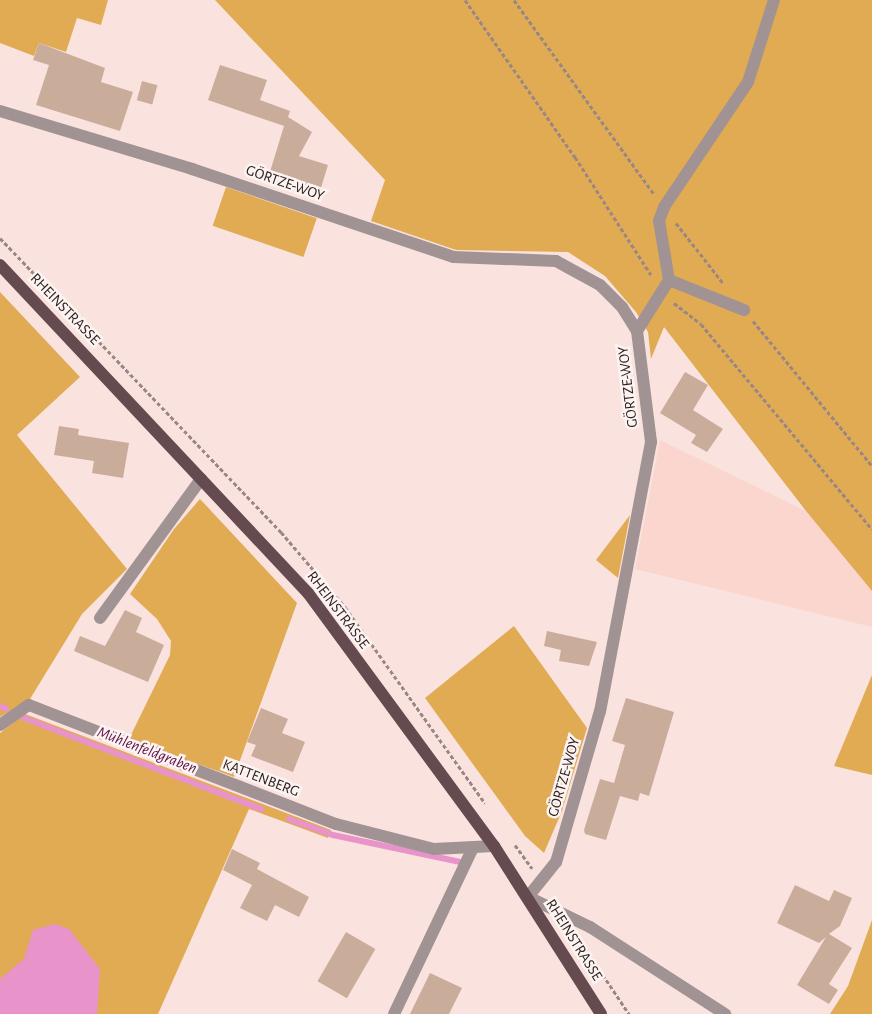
<!DOCTYPE html>
<html>
<head>
<meta charset="utf-8">
<style>
	body { margin:0 }
	#map { position:relative; width:872px; height:1014px; overflow:hidden; background:#fae3df; font-family:"Alegreya Sans",sans-serif }
	div>[style] { position:absolute }
	.built>* { inset:0; background:#fbd6cf }
	.green>* { inset:0; background:#e1ab53; transform-origin:0 0 }
	.water>* { inset:0; background:#e893c9 }
	.stream>* { height:6px; margin:-3px; padding:0 3px; transform-origin:3px; border-radius:3px; background:#e893c9 }
	.building>* { inset:0; background:#caac9a; transform-origin:0 0 }
	.path>* { height:3px; margin-top:-1.5px; transform-origin:0; background:repeating-linear-gradient(90deg,#9a8784 0 4px,transparent 0 6.5px) }
	.minor>* { height:12px; margin:-6px; padding:0 6px; transform-origin:6px; border-radius:6px; background:#a19294 }
	.major>* { height:12px; margin:-6px; padding:0 6px; transform-origin:6px; border-radius:6px; background:#654b50 }
	span { translate:-50% -50%; white-space:nowrap; text-align:center; line-height:1.15; -webkit-text-stroke:5px #fcf4f3; paint-order:stroke }
	.street-label { font-size:15px; color:#2f211f }
	.water-label { font-size:16px; color:#5b1147; font-style:italic }
</style>
</head>
<body>
<div id="map">
	<div class="built">
		<div style="clip-path:polygon(660px 440px,806px 511px,872px 591px,872px 627px,635px 569px)"></div>
	</div>
	<div class="green">
		<div style="clip-path:polygon(0 0,108px 0,101px 25px,77px 18px,66px 52px,39px 43px,34px 56px,0 43px)"></div>
		<div style="clip-path:polygon(215px 0,872px 0,872px 591px,806px 511px,664px 327px,651px 359px,648px 332px,636px 312px,605px 276px,568px 252px,456px 250px,371px 221px,385px 180px)"></div>
		<div style="left:226px;top:187px;width:96px;height:41px;rotate:19deg"></div>
		<div style="clip-path:polygon(0 292px,80px 377px,17px 435px,127px 569px,82px 614px,30px 699px,0 717px)"></div>
		<div style="clip-path:polygon(200px 499px,297px 603px,234px 777px,129px 739px,170px 655px,171px 641px,157px 619px,130px 594px,174px 529px)"></div>
		<div style="clip-path:polygon(630px 515px,618px 578px,596px 560px)"></div>
		<div style="clip-path:polygon(514px 626px,587px 728px,562px 811px,544px 853px,525px 836px,425px 698px)"></div>
		<div style="clip-path:polygon(872px 675px,872px 775px,834px 766px)"></div>
		<div style="clip-path:polygon(25px 714px,331px 830px,328px 838px,249px 809px,158px 1014px,0 1014px,0 733px)"></div>
		<div style="clip-path:polygon(872px 920px,872px 1014px,830px 1014px,848px 986px)"></div>
	</div>
	<div class="water">
		<div style="clip-path:polygon(55px 924px,69px 929px,100px 969px,97px 1014px,0 1014px,0 979px,24px 959px,33px 930px)"></div>
	</div>
	<div class="stream">
		<div style="left:0;top:706px;width:7px;rotate:27deg"></div>
		<div style="left:24px;top:718px;width:254px;rotate:21deg"></div>
		<div style="left:289px;top:819px;width:47px;rotate:20deg"></div>
		<div style="left:333px;top:835px;width:130px;rotate:12deg"></div>
	</div>
	<div class="building">
		<div style="clip-path:polygon(39px 43px,105px 68px,101px 82px,133px 92px,120px 131px,36px 105px,49px 65px,33px 60px)"></div>
		<div style="clip-path:polygon(220px 65px,267px 80px,260px 100px,290px 111px,288px 117px,312px 132px,299px 156px,328px 165px,320px 191px,269px 175px,284px 126px,208px 100px)"></div>
		<div style="left:142px;top:81px;width:16px;height:20px;rotate:15deg"></div>
		<div style="clip-path:polygon(685px 372px,708px 385px,693px 410px,723px 429px,707px 452px,691px 443px,696px 435px,660px 413px)"></div>
		<div style="clip-path:polygon(59px 426px,79px 429px,78px 435px,129px 443px,123px 478px,92px 473px,94px 461px,54px 455px)"></div>
		<div style="clip-path:polygon(125px 610px,142px 618px,136px 632px,164px 645px,148px 682px,74px 651px,80px 636px,105px 646px)"></div>
		<div style="clip-path:polygon(547px 631px,597px 642px,589px 666px,559px 661px,561px 650px,544px 646px)"></div>
		<div style="clip-path:polygon(626px 698px,674px 712px,649px 796px,640px 793px,638px 801px,620px 796px,606px 840px,585px 834px,584px 830px,600px 779px,614px 783px,625px 745px,612px 741px)"></div>
		<div style="clip-path:polygon(261px 708px,288px 719px,282px 733px,305px 742px,293px 772px,251px 756px,256px 745px,247px 742px)"></div>
		<div style="clip-path:polygon(232px 849px,260px 863px,257px 869px,309px 897px,299px 917px,275px 905px,267px 921px,240px 908px,252px 885px,223px 870px)"></div>
		<div style="clip-path:polygon(795px 885px,829px 901px,834px 890px,852px 898px,840px 926px,829px 934px,852px 948px,829px 984px,838px 990px,829px 1004px,797px 985px,826px 937px,819px 943px,777px 923px)"></div>
		<div style="left:346px;top:932px;width:34px;height:57px;rotate:30deg"></div>
		<div style="clip-path:polygon(430px 973px,462px 988px,449px 1014px,410px 1014px)"></div>
	</div>
	<div class="path">
		<div style="left:465px;top:0;width:192px;rotate:55deg"></div>
		<div style="left:575px;top:157px;width:140px;rotate:57.2deg"></div>
		<div style="left:514px;top:0;width:239px;rotate:54.2deg"></div>
		<div style="left:676px;top:223px;width:76px;rotate:51.9deg"></div>
		<div style="left:0;top:238px;width:407px;rotate:46.3deg"></div>
		<div style="left:281px;top:532px;width:99px;rotate:49.5deg"></div>
		<div style="left:345px;top:607px;width:241px;rotate:54.5deg"></div>
		<div style="left:674px;top:303px;width:34px;rotate:38deg"></div>
		<div style="left:701px;top:324px;width:267px;rotate:50.2deg"></div>
		<div style="left:753px;top:321px;width:188px;rotate:50.6deg"></div>
		<div style="left:515px;top:845px;width:29px;rotate:54deg"></div>
		<div style="left:581px;top:942px;width:87px;rotate:56.3deg"></div>
	</div>
	<div class="minor">
		<div style="left:0;top:111px;width:201px;rotate:16.8deg"></div>
		<div style="left:192px;top:169px;width:276px;rotate:18.6deg"></div>
		<div style="left:454px;top:257px;width:102px;rotate:2.2deg"></div>
		<div style="left:556px;top:261px;width:50px;rotate:28.6deg"></div>
		<div style="left:600px;top:285px;width:31px;rotate:45deg"></div>
		<div style="left:622px;top:307px;width:28px;rotate:58deg"></div>
		<div style="left:637px;top:331px;width:112px;rotate:82.8deg"></div>
		<div style="left:651px;top:442px;width:274px;rotate:100.7deg"></div>
		<div style="left:600px;top:711px;width:157px;rotate:106.2deg"></div>
		<div style="left:556px;top:862px;width:45px;rotate:128.7deg"></div>
		<div style="left:528px;top:897px;width:69px;rotate:25.8deg"></div>
		<div style="left:590px;top:927px;width:161px;rotate:32.8deg"></div>
		<div style="left:669px;top:280px;width:81px;rotate:21.8deg"></div>
		<div style="left:637px;top:331px;width:60px;rotate:-57.9deg"></div>
		<div style="left:669px;top:280px;width:60px;rotate:-99.6deg"></div>
		<div style="left:659px;top:221px;width:15px;rotate:-70deg"></div>
		<div style="left:664px;top:207px;width:151px;rotate:-56.1deg"></div>
		<div style="left:748px;top:82px;width:86px;rotate:-72.4deg"></div>
		<div style="left:100px;top:618px;width:172px;rotate:-54deg"></div>
		<div style="left:0;top:725px;width:35px;rotate:-35deg"></div>
		<div style="left:29px;top:705px;width:329px;rotate:21.2deg"></div>
		<div style="left:336px;top:824px;width:101px;rotate:14.3deg"></div>
		<div style="left:434px;top:849px;width:60px;rotate:-2.9deg"></div>
		<div style="left:394px;top:1014px;width:184px;rotate:-64.6deg"></div>
	</div>
	<div class="major">
		<div style="left:0;top:265px;width:450px;rotate:46.8deg"></div>
		<div style="left:308px;top:593px;width:314px;rotate:53.7deg"></div>
		<div style="left:494px;top:846px;width:199px;rotate:57.5deg"></div>
	</div>
	<div class="street-label">
		<span style="left:285px;top:183px;rotate:19deg">GÖRTZE-WOY</span>
		<span style="left:65px;top:309px;rotate:46deg">RHEINSTRASSE</span>
		<span style="left:628px;top:387px;rotate:-97deg">GÖRTZE-WOY</span>
		<span style="left:338px;top:610px;rotate:53deg">RHEINSTRASSE</span>
		<span style="left:564px;top:777px;rotate:-74deg">GÖRTZE-WOY</span>
		<span style="left:261px;top:778px;rotate:21deg">KATTENBERG</span>
		<span style="left:574px;top:940px;rotate:58deg">RHEINSTRASSE</span>
	</div>
	<div class="water-label">
		<span style="left:147px;top:750px;rotate:21deg">Mühlenfeldgraben</span>
	</div>
</div>
</body>
</html>
